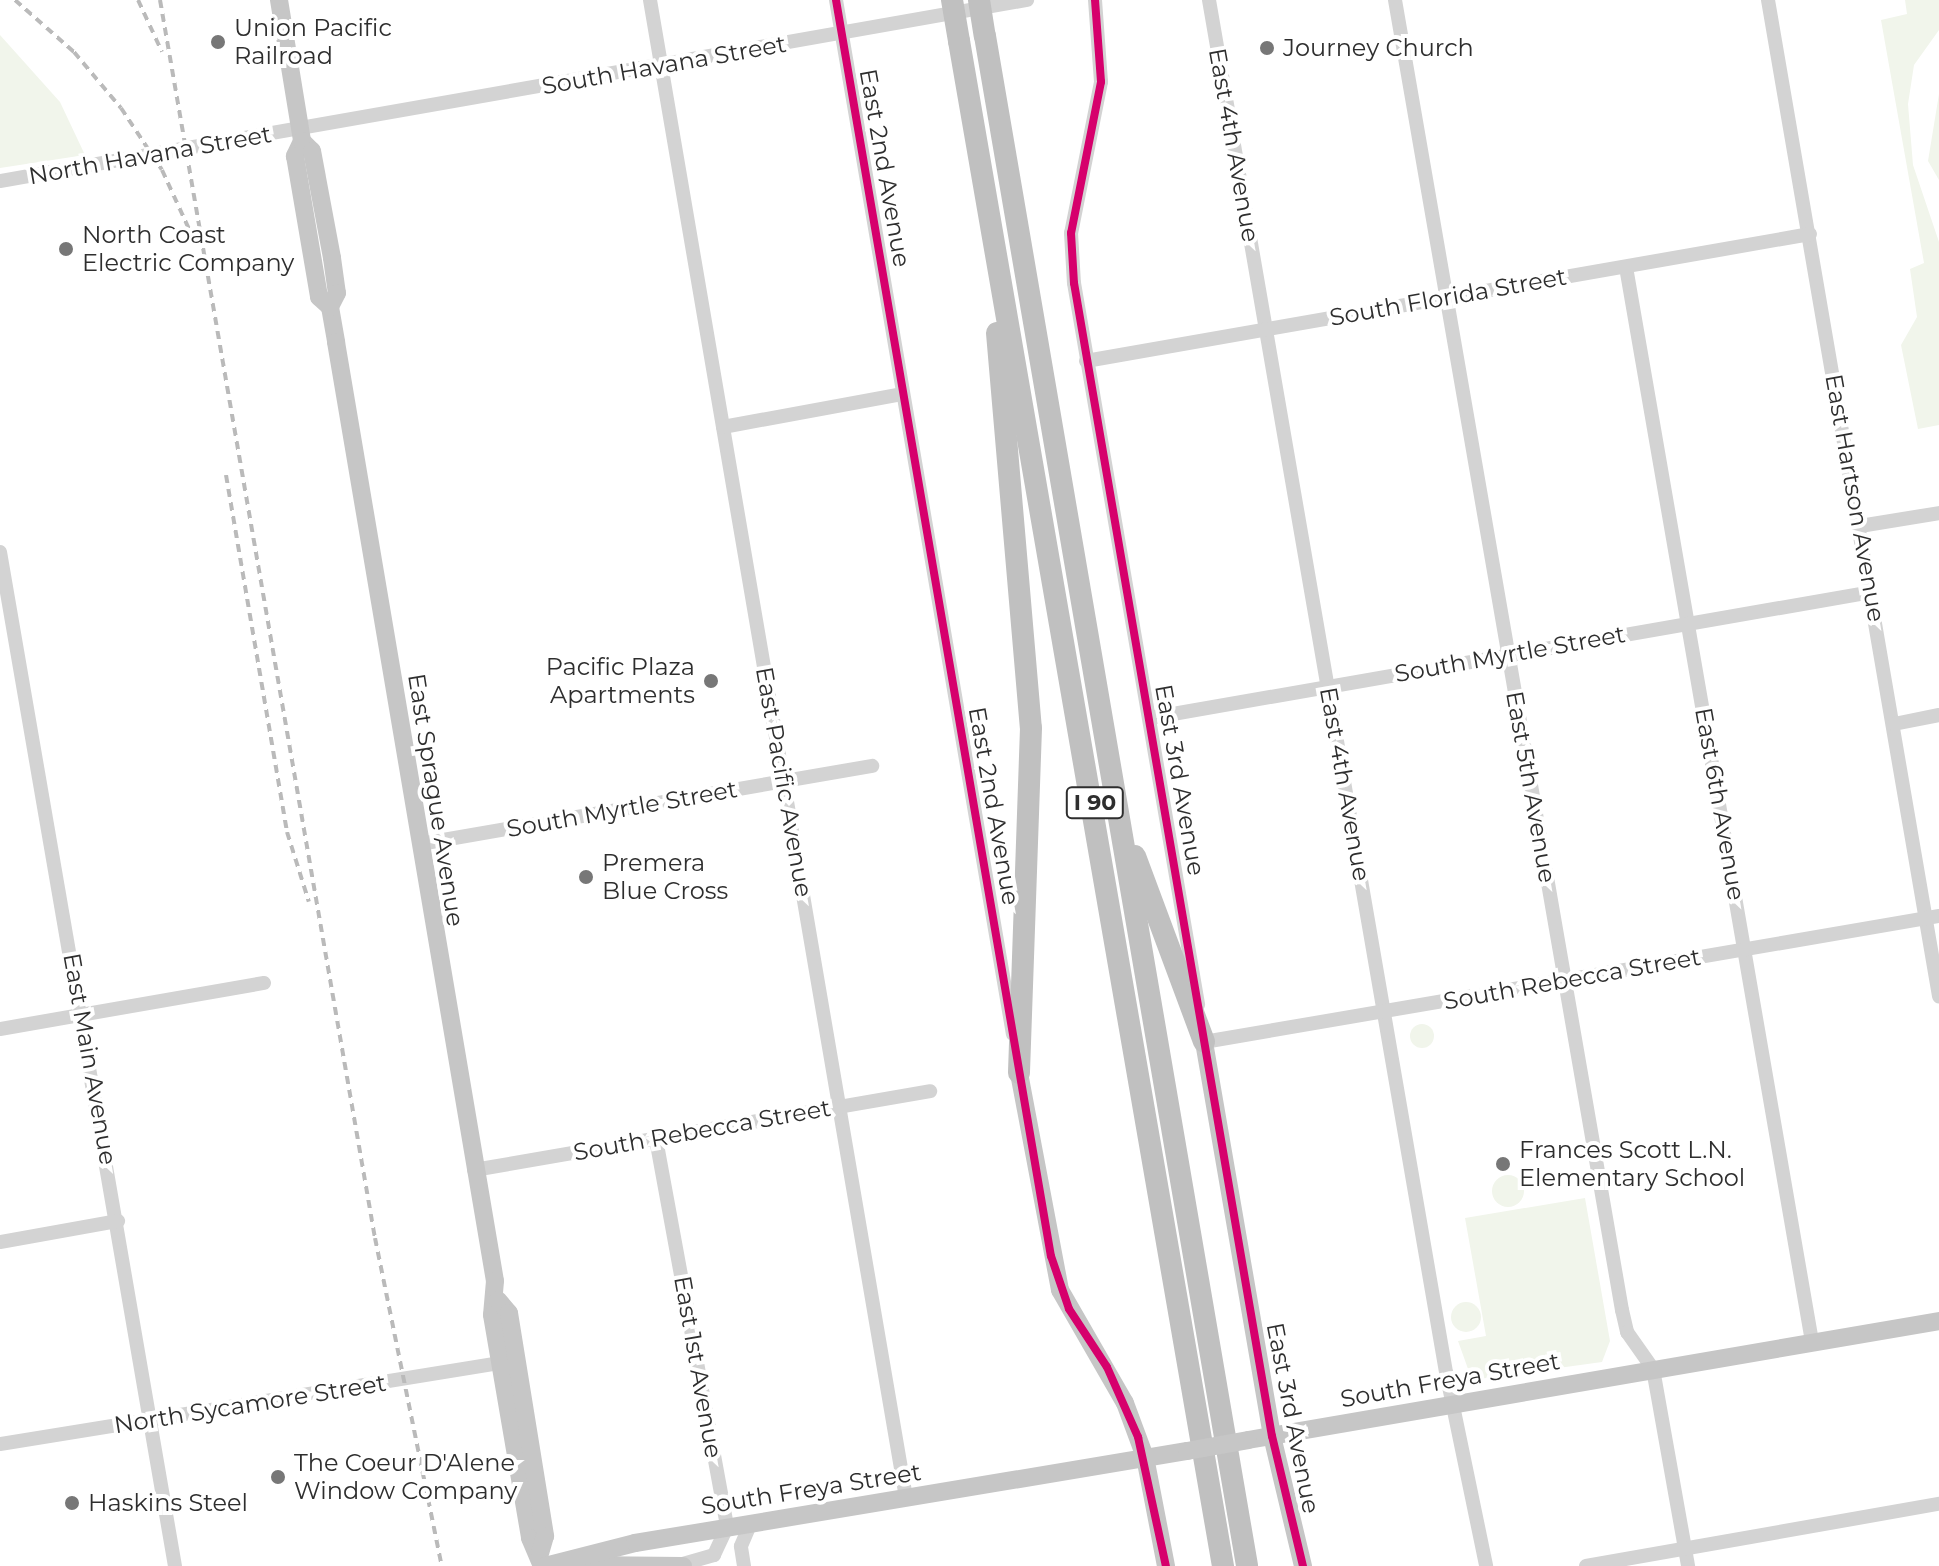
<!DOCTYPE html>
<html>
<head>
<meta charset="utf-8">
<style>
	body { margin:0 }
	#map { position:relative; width:1939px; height:1566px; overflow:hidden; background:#fff; font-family:Montserrat,sans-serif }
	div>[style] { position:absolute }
	.green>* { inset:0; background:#f1f5eb }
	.round { border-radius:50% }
	.minor>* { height:14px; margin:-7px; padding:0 7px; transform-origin:7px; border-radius:7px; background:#d3d3d3 }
	.major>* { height:18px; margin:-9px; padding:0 9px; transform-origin:9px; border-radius:9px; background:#c6c6c6 }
	.highway>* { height:22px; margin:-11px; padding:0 11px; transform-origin:11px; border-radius:11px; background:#c0c0c0 }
	.rail>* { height:4px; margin-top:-2px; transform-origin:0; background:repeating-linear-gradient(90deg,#bababa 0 8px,transparent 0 14px) }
	.major-bridge>* { height:18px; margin:-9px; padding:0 9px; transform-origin:9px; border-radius:9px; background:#c6c6c6 }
	.highway-bridge>* { height:22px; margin:-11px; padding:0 11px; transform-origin:11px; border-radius:11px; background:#c0c0c0 }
	.cycleway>* { height:8px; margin:-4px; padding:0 4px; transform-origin:4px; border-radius:4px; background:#d6006c }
	.dots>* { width:22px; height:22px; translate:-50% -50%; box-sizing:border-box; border:4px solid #fff; border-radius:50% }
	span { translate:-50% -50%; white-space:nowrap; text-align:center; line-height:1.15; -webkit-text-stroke:8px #fff; paint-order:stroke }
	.shield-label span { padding:2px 6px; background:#fff; border:2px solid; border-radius:6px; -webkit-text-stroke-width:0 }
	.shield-label { font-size:22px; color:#2e2e2e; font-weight:700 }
	.poi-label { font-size:24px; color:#2e2e2e }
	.left { translate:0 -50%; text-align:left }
	.right { translate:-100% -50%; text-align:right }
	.street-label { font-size:24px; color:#2e2e2e }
</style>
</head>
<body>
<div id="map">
	<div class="green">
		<div style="clip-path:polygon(1905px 0,1939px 0,1939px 30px,1914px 65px,1908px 104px,1913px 165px,1939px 242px,1939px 425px,1918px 429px,1901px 345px,1917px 317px,1910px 269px,1924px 263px,1881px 20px,1907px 14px)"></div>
		<div style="clip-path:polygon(0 35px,60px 102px,85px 155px,0 168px)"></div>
		<div style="clip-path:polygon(1939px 94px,1939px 180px,1928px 161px)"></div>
		<div class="round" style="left:1410px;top:1024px;width:24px;height:24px"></div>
		<div class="round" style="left:1492px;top:1175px;width:32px;height:32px"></div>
		<div style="clip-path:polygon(1585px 1198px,1610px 1341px,1602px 1362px,1472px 1380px,1458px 1341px,1486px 1336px,1465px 1218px)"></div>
		<div class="round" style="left:1451px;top:1302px;width:30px;height:30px"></div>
	</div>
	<div class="minor">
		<div style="left:650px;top:0;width:1520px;rotate:80.3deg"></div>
		<div style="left:836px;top:0;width:1049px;rotate:80.29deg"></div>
		<div style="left:1095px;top:0;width:82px;rotate:85.8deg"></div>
		<div style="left:1101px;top:82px;width:154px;rotate:101.2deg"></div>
		<div style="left:1071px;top:233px;width:50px;rotate:86.6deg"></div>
		<div style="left:1074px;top:283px;width:732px;rotate:80.24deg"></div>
		<div style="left:1209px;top:0;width:1392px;rotate:80.2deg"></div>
		<div style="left:1446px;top:1372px;width:198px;rotate:78.3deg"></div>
		<div style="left:1395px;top:0;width:1330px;rotate:80.17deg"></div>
		<div style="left:1622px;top:1310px;width:23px;rotate:77deg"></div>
		<div style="left:1627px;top:1332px;width:45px;rotate:54.9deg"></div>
		<div style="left:1653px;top:1369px;width:200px;rotate:79.9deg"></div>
		<div style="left:1768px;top:0;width:1011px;rotate:80.26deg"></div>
		<div style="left:0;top:181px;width:1043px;rotate:-10deg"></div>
		<div style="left:1626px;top:267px;width:1091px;rotate:80.18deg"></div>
		<div style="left:1086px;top:361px;width:735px;rotate:-9.95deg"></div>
		<div style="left:723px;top:427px;width:183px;rotate:-10.4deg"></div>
		<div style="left:1860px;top:526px;width:80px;rotate:-9.3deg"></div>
		<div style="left:0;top:552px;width:1029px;rotate:80.21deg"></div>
		<div style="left:1150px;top:718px;width:732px;rotate:-9.91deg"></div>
		<div style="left:1894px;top:724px;width:46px;rotate:-11.3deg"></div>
		<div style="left:420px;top:844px;width:459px;rotate:-9.8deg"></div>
		<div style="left:0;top:1029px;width:268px;rotate:-9.9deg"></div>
		<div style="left:1203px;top:1036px;width:6px;rotate:81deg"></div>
		<div style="left:1204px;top:1042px;width:746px;rotate:-9.73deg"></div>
		<div style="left:656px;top:1139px;width:394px;rotate:79.6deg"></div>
		<div style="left:727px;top:1527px;width:31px;rotate:115deg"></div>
		<div style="left:714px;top:1555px;width:37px;rotate:164deg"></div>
		<div style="left:474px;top:1170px;width:463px;rotate:-9.8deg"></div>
		<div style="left:0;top:1242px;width:120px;rotate:-10.1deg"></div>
		<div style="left:0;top:1444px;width:507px;rotate:-9.2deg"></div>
		<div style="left:744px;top:1566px;width:20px;rotate:-99deg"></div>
		<div style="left:741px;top:1546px;width:25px;rotate:-67deg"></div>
		<div style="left:1586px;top:1566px;width:358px;rotate:-10deg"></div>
	</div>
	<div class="major">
		<div style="left:279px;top:0;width:143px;rotate:80.7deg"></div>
		<div style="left:302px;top:141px;width:17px;rotate:115deg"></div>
		<div style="left:295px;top:156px;width:143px;rotate:80.3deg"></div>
		<div style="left:319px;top:297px;width:15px;rotate:42deg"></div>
		<div style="left:330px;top:307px;width:36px;rotate:80deg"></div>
		<div style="left:336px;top:342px;width:952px;rotate:80.39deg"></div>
		<div style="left:495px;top:1281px;width:34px;rotate:95deg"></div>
		<div style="left:492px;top:1315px;width:226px;rotate:80.3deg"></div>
		<div style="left:530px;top:1538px;width:30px;rotate:67deg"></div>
		<div style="left:302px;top:141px;width:14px;rotate:45deg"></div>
		<div style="left:312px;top:151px;width:109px;rotate:79.4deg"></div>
		<div style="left:332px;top:258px;width:35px;rotate:82deg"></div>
		<div style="left:337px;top:293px;width:16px;rotate:117deg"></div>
		<div style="left:1204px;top:1042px;width:400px;rotate:80.2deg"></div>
		<div style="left:1272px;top:1436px;width:134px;rotate:76.6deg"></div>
		<div style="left:1019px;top:1073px;width:221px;rotate:79.3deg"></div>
		<div style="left:1060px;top:1290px;width:130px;rotate:60.1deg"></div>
		<div style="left:1125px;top:1403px;width:58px;rotate:69.7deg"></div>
		<div style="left:1145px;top:1457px;width:111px;rotate:79.1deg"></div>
		<div style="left:498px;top:1300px;width:17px;rotate:50deg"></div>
		<div style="left:509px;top:1313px;width:226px;rotate:80.8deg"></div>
		<div style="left:545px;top:1536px;width:18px;rotate:106deg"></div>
		<div style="left:1248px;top:1440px;width:701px;rotate:-9.77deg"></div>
		<div style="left:580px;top:1565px;width:103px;rotate:0.6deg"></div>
		<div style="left:545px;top:1566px;width:93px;rotate:-14.3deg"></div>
		<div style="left:635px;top:1543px;width:560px;rotate:-9.46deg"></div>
	</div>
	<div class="highway">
		<div style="left:985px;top:36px;width:1552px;rotate:80.28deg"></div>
		<div style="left:959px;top:41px;width:1548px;rotate:80.18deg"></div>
		<div style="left:997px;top:333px;width:396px;rotate:85.1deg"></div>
		<div style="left:1031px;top:728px;width:345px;rotate:92deg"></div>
		<div style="left:1135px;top:856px;width:198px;rotate:69.6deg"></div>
	</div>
	<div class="rail">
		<div style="left:15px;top:0;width:79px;rotate:41.4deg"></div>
		<div style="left:74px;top:52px;width:73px;rotate:50deg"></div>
		<div style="left:121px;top:108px;width:74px;rotate:56.5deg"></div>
		<div style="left:162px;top:170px;width:79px;rotate:65.4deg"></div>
		<div style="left:138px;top:0;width:57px;rotate:65.2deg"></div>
		<div style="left:160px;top:0;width:1257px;rotate:80.15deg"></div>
		<div style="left:375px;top:1238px;width:335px;rotate:78.5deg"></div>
		<div style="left:226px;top:475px;width:362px;rotate:80.3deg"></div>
		<div style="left:287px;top:832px;width:73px;rotate:72.6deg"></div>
	</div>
	<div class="major-bridge">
		<div style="left:1187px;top:1451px;width:62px;rotate:-10.2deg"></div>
	</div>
	<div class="highway-bridge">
		<div style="left:952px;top:0;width:42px;rotate:80.3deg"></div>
		<div style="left:979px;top:0;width:36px;rotate:81deg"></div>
	</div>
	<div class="cycleway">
		<div style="left:836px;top:0;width:1274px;rotate:80.29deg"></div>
		<div style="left:1051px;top:1256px;width:56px;rotate:71.2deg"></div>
		<div style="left:1069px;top:1309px;width:69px;rotate:56.8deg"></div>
		<div style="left:1107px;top:1367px;width:77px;rotate:66.1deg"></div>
		<div style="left:1138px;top:1437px;width:132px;rotate:77.8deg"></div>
		<div style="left:1095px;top:0;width:82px;rotate:85.8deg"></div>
		<div style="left:1101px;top:82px;width:154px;rotate:101.2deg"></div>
		<div style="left:1071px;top:233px;width:50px;rotate:86.6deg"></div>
		<div style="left:1074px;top:283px;width:1170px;rotate:80.26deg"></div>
		<div style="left:1272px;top:1436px;width:134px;rotate:76.6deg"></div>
	</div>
	<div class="dots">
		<div style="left:218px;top:42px;background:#777"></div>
		<div style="left:1267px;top:48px;background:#777"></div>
		<div style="left:66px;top:249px;background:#777"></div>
		<div style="left:711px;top:681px;background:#777"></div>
		<div style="left:586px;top:877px;background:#777"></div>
		<div style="left:1503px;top:1164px;background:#777"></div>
		<div style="left:278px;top:1477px;background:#777"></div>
		<div style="left:72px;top:1503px;background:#777"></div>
	</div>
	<div class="shield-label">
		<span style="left:1095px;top:803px">I 90</span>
	</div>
	<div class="poi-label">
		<span class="left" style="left:234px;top:42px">Union Pacific<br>Railroad</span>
		<span class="left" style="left:1283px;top:48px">Journey Church</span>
		<span class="left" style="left:82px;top:249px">North Coast<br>Electric Company</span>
		<span class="right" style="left:695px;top:681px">Pacific Plaza<br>Apartments</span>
		<span class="left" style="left:602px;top:877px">Premera<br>Blue Cross</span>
		<span class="left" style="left:1519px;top:1164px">Frances Scott L.N.<br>Elementary School</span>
		<span class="left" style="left:294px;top:1477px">The Coeur D'Alene<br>Window Company</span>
		<span class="left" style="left:88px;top:1503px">Haskins Steel</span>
	</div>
	<div class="street-label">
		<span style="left:664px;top:65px;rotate:-10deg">South Havana Street</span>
		<span style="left:1234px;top:145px;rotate:80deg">East 4th Avenue</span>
		<span style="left:150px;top:155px;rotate:-10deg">North Havana Street</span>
		<span style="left:885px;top:168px;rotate:80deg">East 2nd Avenue</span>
		<span style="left:1448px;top:297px;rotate:-10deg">South Florida Street</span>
		<span style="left:1855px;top:498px;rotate:80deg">East Hartson Avenue</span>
		<span style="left:1510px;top:654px;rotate:-10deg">South Myrtle Street</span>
		<span style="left:1180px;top:780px;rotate:80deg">East 3rd Avenue</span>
		<span style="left:784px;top:782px;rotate:80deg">East Pacific Avenue</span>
		<span style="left:1345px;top:784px;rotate:80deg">East 4th Avenue</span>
		<span style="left:1531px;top:787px;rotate:80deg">East 5th Avenue</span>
		<span style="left:436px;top:800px;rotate:81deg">East Sprague Avenue</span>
		<span style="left:1720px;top:804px;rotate:80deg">East 6th Avenue</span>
		<span style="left:994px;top:806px;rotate:80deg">East 2nd Avenue</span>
		<span style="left:622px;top:809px;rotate:-10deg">South Myrtle Street</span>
		<span style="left:1572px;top:979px;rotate:-10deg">South Rebecca Street</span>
		<span style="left:90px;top:1059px;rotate:80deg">East Main Avenue</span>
		<span style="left:702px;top:1130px;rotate:-10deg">South Rebecca Street</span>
		<span style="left:698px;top:1367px;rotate:80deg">East 1st Avenue</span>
		<span style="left:1450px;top:1380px;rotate:-10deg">South Freya Street</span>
		<span style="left:250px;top:1404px;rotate:-9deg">North Sycamore Street</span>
		<span style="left:1293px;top:1418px;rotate:79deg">East 3rd Avenue</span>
		<span style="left:811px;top:1489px;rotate:-9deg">South Freya Street</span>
	</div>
</div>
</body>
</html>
